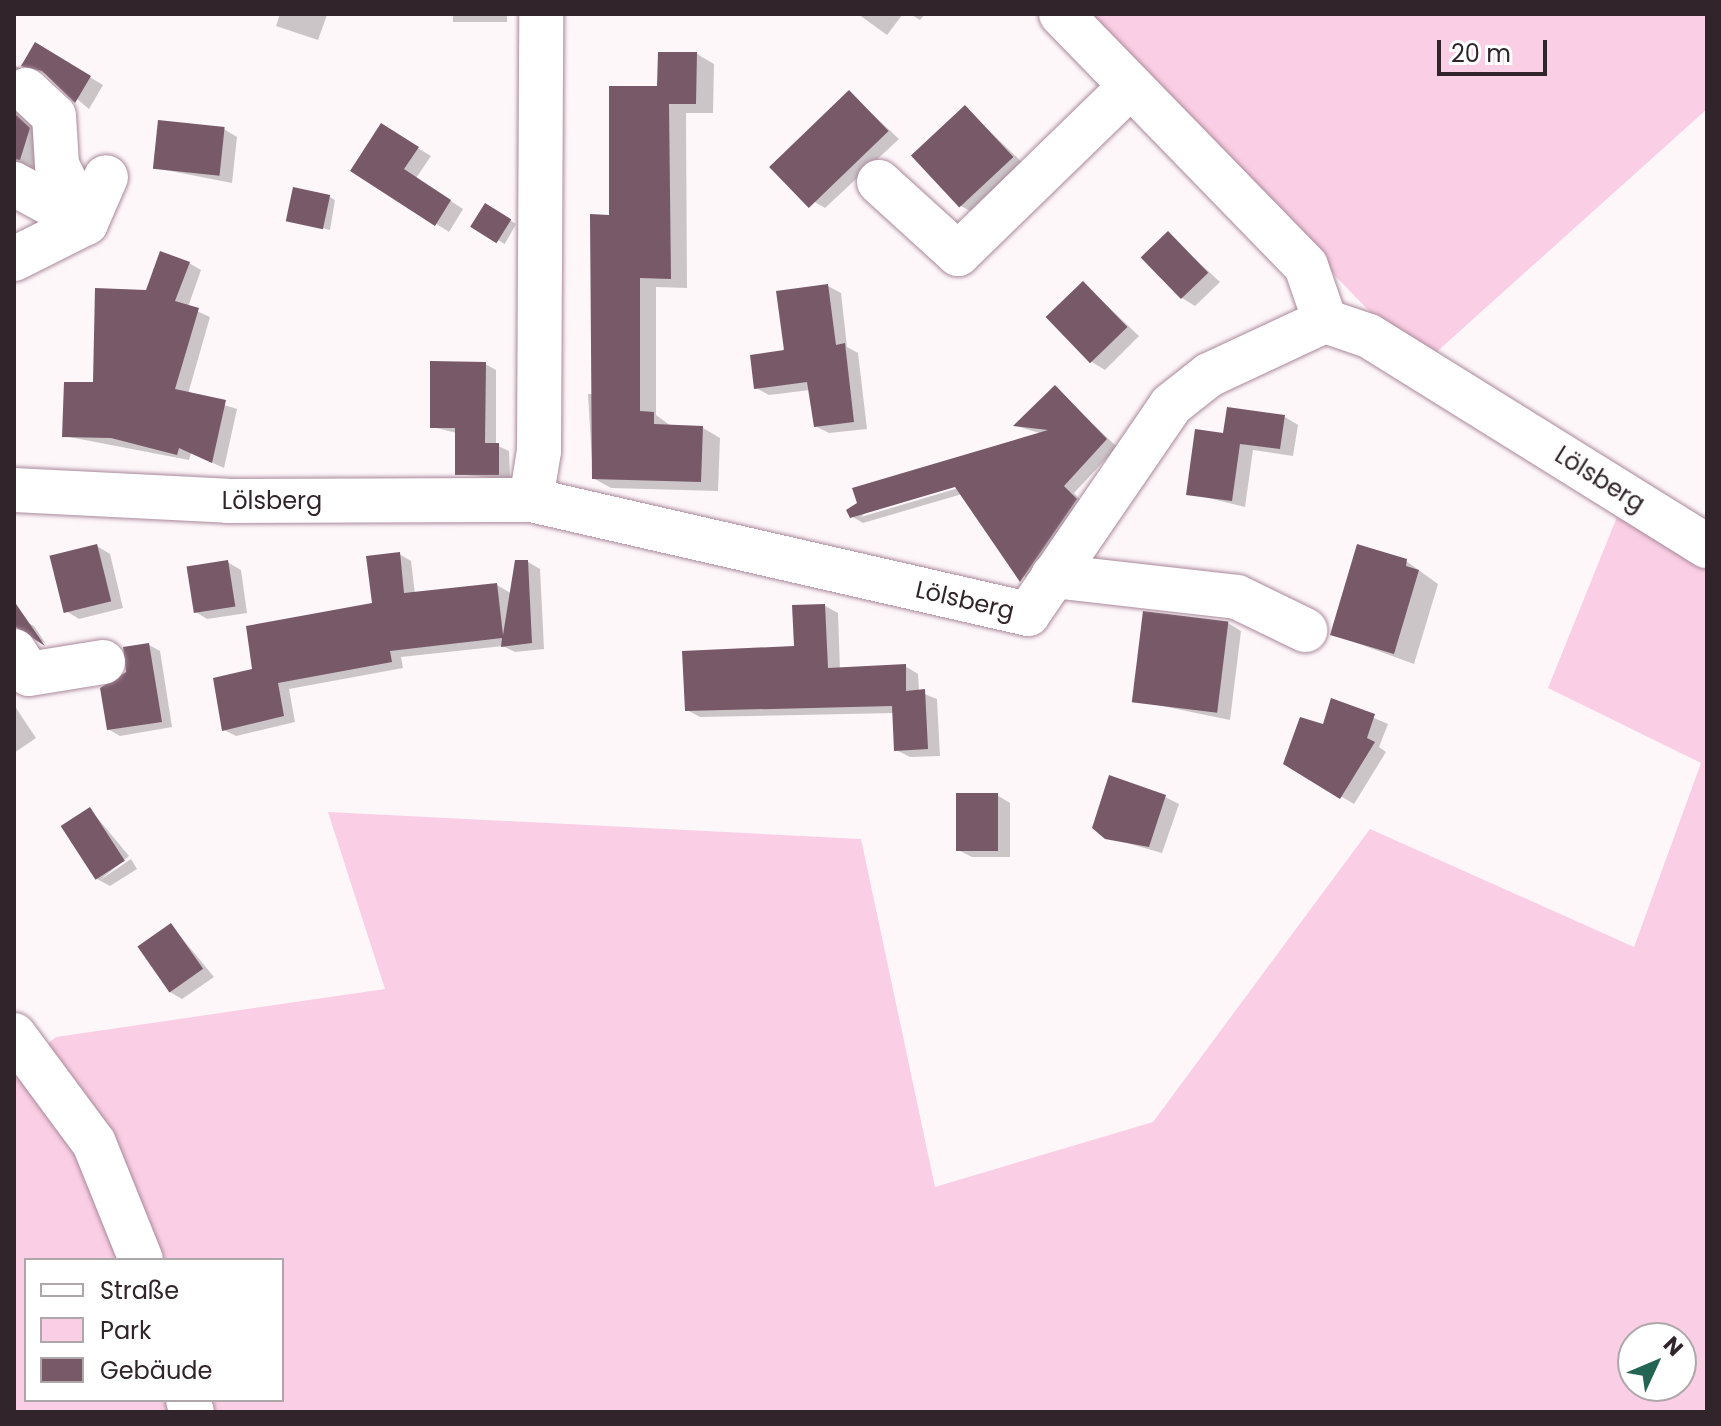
<!DOCTYPE html>
<html>
<head>
<meta charset="utf-8">
<style>
	body { margin:0 }
	#map { position:relative; width:1721px; height:1426px; overflow:hidden; background:#fef7fa; font-family:Poppins,sans-serif }
	div>[style] { position:absolute }
	.green>* { inset:0; background:#facee4 }
	.shadow>* { inset:0; background:#0003; transform-origin:0 0 }
	.building>* { inset:0; background:#775968; transform-origin:0 0 }
	.roads { filter:drop-shadow(0 0 2px #a98899) drop-shadow(0 0 2px #a98899) }
	.minor>* { height:44px; margin:-22px; padding:0 22px; transform-origin:22px; border-radius:22px; background:#fff }
	span { translate:-50% -50%; white-space:nowrap; text-align:center; line-height:1.15; -webkit-text-stroke:8px #fff; paint-order:stroke }
	.street-label { font-size:24px; color:#31242a }
	.frame { position:absolute; inset:0; border:16px solid #31242a; pointer-events:none }
	.legend { position:absolute; left:24px; top:1258px; width:260px; height:144px; box-sizing:border-box; background:#fff; border:2px solid #ada7aa; margin:0; padding:10px 14px; list-style:none; font-size:24px; color:#31242a }
	.legend li { display:flex; align-items:center; gap:16px; height:40px }
	.legend b { width:40px; border:2px solid #ada7aa }
	.north { position:absolute; left:1617px; top:1322px; width:80px; height:80px; box-sizing:border-box; background:#fff; border:2px solid #ada7aa; border-radius:50%; rotate:46deg; font-size:22px; font-weight:700; line-height:32px; text-align:center; color:#31242a }
	.north::after { content:''; display:block; margin:auto; width:28px; height:36px; background:#246452; clip-path:polygon(50% 0,100% 100%,50% 72%,0 100%) }
	.scale { position:absolute; left:1437px; top:40px; width:110px; height:36px; box-sizing:border-box; border:4px solid #31242a; border-top:0; padding-left:10px; font-size:24px; line-height:28px; white-space:nowrap; color:#31242a; -webkit-text-stroke:6px #fff; paint-order:stroke }
</style>
</head>
<body>
<div id="map">
	<div class="green">
		<div style="clip-path:polygon(1080px 14px,1707px 14px,1707px 109px,1432px 356px,1380px 322px)"></div>
		<div style="clip-path:polygon(evenodd,1621px 507px,1707px 561px,1707px 1412px,14px 1412px,14px 1063px,19px 1068px,56px 1037px,385px 989px,328px 812px,861px 839px,935px 1187px,1153px 1122px,1370px 829px,1634px 947px,1701px 763px,1548px 688px,1621px 507px,26px 1260px,282px 1260px,282px 1400px,26px 1400px,26px 1260px,1621px 507px,1633px 1338px,1681px 1338px,1681px 1386px,1633px 1386px,1633px 1338px)"></div>
	</div>
	<div class="shadow">
		<div style="clip-path:polygon(280px 14px,325px 14px,327px 15px,318px 40px,276px 26px)"></div>
		<div style="left:453px;top:14px;width:54px;height:8px"></div>
		<div style="clip-path:polygon(858px 14px,903px 14px,887px 35px)"></div>
		<div style="clip-path:polygon(910px 14px,925px 14px,920px 20px)"></div>
		<div style="clip-path:polygon(36px 45px,103px 85px,89px 109px,50px 76px,24px 65px)"></div>
		<div style="clip-path:polygon(697px 54px,714px 64px,713px 113px,686px 113px,687px 288px,656px 287px,656px 415px,671px 426px,703px 428px,720px 438px,718px 491px,611px 488px,593px 478px,588px 394px,594px 394px,611px 217px,659px 88px)"></div>
		<div style="clip-path:polygon(14px 65px,31px 75px,45px 152px,34px 168px,14px 176px)"></div>
		<div style="clip-path:polygon(850px 93px,899px 139px,825px 208px,813px 201px)"></div>
		<div style="clip-path:polygon(965px 108px,1025px 165px,974px 213px,961px 206px)"></div>
		<div style="clip-path:polygon(381px 126px,431px 156px,416px 178px,463px 209px,449px 232px,353px 170px)"></div>
		<div style="clip-path:polygon(224px 129px,237px 137px,232px 183px,155px 168px)"></div>
		<div style="clip-path:polygon(330px 197px,335px 200px,330px 230px,289px 220px)"></div>
		<div style="left:485px;top:206px;width:36px;height:23px;rotate:30deg"></div>
		<div style="clip-path:polygon(1168px 234px,1220px 282px,1195px 306px,1182px 298px)"></div>
		<div style="clip-path:polygon(189px 263px,201px 270px,188px 307px,210px 317px,188px 394px,237px 409px,224px 468px,191px 453px,189px 460px,64px 436px,148px 292px)"></div>
		<div style="clip-path:polygon(1083px 283px,1139px 336px,1105px 370px,1092px 362px)"></div>
		<div style="clip-path:polygon(828px 286px,841px 293px,847px 347px,858px 353px,867px 429px,829px 433px,815px 426px,810px 390px,769px 395px,756px 388px)"></div>
		<div style="clip-path:polygon(485px 364px,496px 370px,496px 445px,509px 451px,510px 480px,457px 474px,457px 433px,432px 427px)"></div>
		<div style="clip-path:polygon(evenodd,1055px 388px,1117px 447px,1074px 493px,1087px 507px,1033px 587px,962px 494px,863px 523px,851px 516px,1043px 434px,1016px 426px,1055px 388px,964px 482px,965px 486px,861px 517px,867px 511px,964px 482px)"></div>
		<div style="clip-path:polygon(1285px 417px,1298px 425px,1293px 456px,1253px 450px,1245px 507px,1188px 493px,1225px 435px)"></div>
		<div style="clip-path:polygon(97px 546px,110px 554px,123px 608px,79px 619px,66px 611px)"></div>
		<div style="clip-path:polygon(399px 554px,411px 561px,415px 594px,497px 585px,512px 594px,528px 562px,540px 569px,544px 649px,515px 652px,503px 646px,401px 657px,403px 668px,289px 689px,295px 722px,236px 736px,224px 730px,254px 671px,374px 605px)"></div>
		<div style="clip-path:polygon(1406px 561px,1438px 584px,1414px 664px,1332px 634px)"></div>
		<div style="clip-path:polygon(227px 562px,241px 570px,247px 613px,207px 619px,194px 611px)"></div>
		<div style="clip-path:polygon(825px 606px,838px 613px,840px 670px,905px 666px,918px 674px,919px 692px,937px 699px,940px 756px,910px 757px,896px 750px,895px 713px,700px 717px,687px 710px,796px 648px)"></div>
		<div style="clip-path:polygon(28px 623px,34px 626px,46px 644px,21px 627px)"></div>
		<div style="clip-path:polygon(1228px 623px,1241px 631px,1230px 720px,1133px 700px)"></div>
		<div style="clip-path:polygon(149px 645px,160px 651px,172px 727px,120px 736px,108px 729px,128px 673px)"></div>
		<div style="clip-path:polygon(1332px 700px,1388px 724px,1379px 747px,1386px 752px,1354px 804px,1285px 763px,1324px 726px)"></div>
		<div style="clip-path:polygon(14px 705px,36px 738px,14px 753px)"></div>
		<div style="clip-path:polygon(997px 795px,1010px 803px,1010px 857px,972px 857px,958px 850px)"></div>
		<div style="clip-path:polygon(1165px 797px,1179px 804px,1162px 853px,1106px 837px)"></div>
		<div style="clip-path:polygon(90px 809px,129px 856px,100px 880px,131px 859px,137px 869px,110px 886px,97px 879px)"></div>
		<div style="clip-path:polygon(171px 925px,214px 977px,182px 999px,168px 991px)"></div>
	</div>
	<div class="building">
		<div style="clip-path:polygon(35px 42px,91px 76px,75px 103px,42px 71px,21px 66px)"></div>
		<div style="clip-path:polygon(658px 52px,697px 52px,696px 104px,669px 104px,671px 279px,640px 278px,640px 411px,654px 412px,654px 424px,703px 426px,701px 482px,592px 479px,590px 214px,609px 215px,609px 86px,657px 86px)"></div>
		<div style="left:849px;top:90px;width:57px;height:111px;rotate:46deg"></div>
		<div style="left:965px;top:105px;width:71px;height:74px;rotate:47deg"></div>
		<div style="clip-path:polygon(14px 113px,30px 128px,20px 160px,14px 159px)"></div>
		<div style="left:158px;top:120px;width:67px;height:49px;rotate:6deg"></div>
		<div style="clip-path:polygon(381px 123px,419px 147px,404px 169px,451px 200px,435px 226px,350px 171px)"></div>
		<div style="left:293px;top:187px;width:38px;height:35px;rotate:12deg"></div>
		<div style="left:485px;top:203px;width:31px;height:28px;rotate:32deg"></div>
		<div style="left:1168px;top:231px;width:58px;height:38px;rotate:46deg"></div>
		<div style="clip-path:polygon(160px 251px,190px 262px,175px 301px,199px 308px,175px 389px,226px 400px,212px 463px,179px 448px,177px 455px,111px 438px,62px 437px,64px 382px,93px 382px,95px 288px,146px 290px)"></div>
		<div style="left:1083px;top:281px;width:64px;height:52px;rotate:46deg"></div>
		<div style="clip-path:polygon(828px 284px,836px 345px,845px 343px,854px 422px,814px 427px,807px 382px,754px 389px,750px 355px,784px 350px,776px 291px)"></div>
		<div style="clip-path:polygon(430px 361px,486px 362px,485px 443px,499px 443px,499px 475px,455px 475px,455px 428px,430px 428px)"></div>
		<div style="clip-path:polygon(1055px 385px,1107px 439px,1064px 486px,1077px 499px,1020px 582px,955px 487px,850px 518px,846px 510px,857px 503px,852px 488px,1048px 430px,1013px 426px)"></div>
		<div style="clip-path:polygon(1227px 407px,1285px 415px,1280px 449px,1240px 444px,1232px 501px,1186px 495px,1195px 429px,1223px 433px)"></div>
		<div style="left:97px;top:544px;width:59px;height:49px;rotate:76deg"></div>
		<div style="clip-path:polygon(1357px 544px,1407px 559px,1406px 566px,1419px 570px,1394px 654px,1330px 635px)"></div>
		<div style="clip-path:polygon(400px 552px,404px 593px,497px 583px,503px 635px,515px 560px,528px 560px,532px 643px,501px 647px,502px 638px,390px 651px,392px 662px,278px 683px,284px 716px,222px 731px,213px 678px,252px 669px,246px 626px,372px 603px,366px 556px)"></div>
		<div style="left:228px;top:560px;width:47px;height:42px;rotate:81deg"></div>
		<div style="clip-path:polygon(14px 601px,45px 646px,14px 626px)"></div>
		<div style="clip-path:polygon(825px 604px,828px 668px,906px 664px,906px 691px,925px 689px,928px 749px,894px 751px,892px 706px,685px 711px,682px 651px,794px 646px,792px 605px)"></div>
		<div style="left:1143px;top:611px;width:86px;height:92px;rotate:7deg"></div>
		<div style="clip-path:polygon(149px 643px,162px 722px,107px 730px,100px 688px,126px 672px,123px 647px)"></div>
		<div style="clip-path:polygon(1331px 698px,1375px 714px,1367px 738px,1375px 742px,1340px 799px,1283px 764px,1300px 717px,1323px 724px)"></div>
		<div style="clip-path:polygon(1109px 775px,1166px 795px,1149px 847px,1105px 839px,1092px 828px)"></div>
		<div style="left:956px;top:793px;width:42px;height:58px"></div>
		<div style="left:90px;top:807px;width:64px;height:35px;rotate:57deg"></div>
		<div style="left:171px;top:923px;width:56px;height:41px;rotate:55deg"></div>
	</div>
	<div class="roads">
		<div class="minor">
			<div style="left:1061px;top:14px;width:351px;rotate:45.8deg"></div>
			<div style="left:1306px;top:266px;width:58px;rotate:70.9deg"></div>
			<div style="left:26px;top:90px;width:38px;rotate:43deg"></div>
			<div style="left:54px;top:116px;width:49px;rotate:86.5deg"></div>
			<div style="left:57px;top:165px;width:65px;rotate:63.4deg"></div>
			<div style="left:879px;top:182px;width:107px;rotate:42.3deg"></div>
			<div style="left:958px;top:254px;width:241px;rotate:-44.2deg"></div>
			<div style="left:14px;top:184px;width:82px;rotate:28.4deg"></div>
			<div style="left:14px;top:259px;width:80px;rotate:-26.6deg"></div>
			<div style="left:86px;top:223px;width:50px;rotate:-66.5deg"></div>
			<div style="left:14px;top:490px;width:214px;rotate:2.9deg"></div>
			<div style="left:228px;top:501px;width:303px;rotate:-0.2deg"></div>
			<div style="left:531px;top:500px;width:510px;rotate:12.92deg"></div>
			<div style="left:1028px;top:614px;width:253px;rotate:-55.6deg"></div>
			<div style="left:1171px;top:405px;width:48px;rotate:-38.3deg"></div>
			<div style="left:1209px;top:375px;width:128px;rotate:-25deg"></div>
			<div style="left:1325px;top:321px;width:46px;rotate:18.8deg"></div>
			<div style="left:1369px;top:336px;width:398px;rotate:31.9deg"></div>
			<div style="left:531px;top:500px;width:50px;rotate:-80.7deg"></div>
			<div style="left:539px;top:451px;width:437px;rotate:-89.7deg"></div>
			<div style="left:1053px;top:576px;width:185px;rotate:6.5deg"></div>
			<div style="left:1237px;top:597px;width:76px;rotate:25.9deg"></div>
			<div style="left:14px;top:651px;width:27px;rotate:57deg"></div>
			<div style="left:29px;top:674px;width:75px;rotate:-9.2deg"></div>
			<div style="left:14px;top:1035px;width:134px;rotate:53.5deg"></div>
			<div style="left:94px;top:1143px;width:126px;rotate:68.1deg"></div>
			<div style="left:188px;top:1400px;width:13px;rotate:72deg"></div>
		</div>
	</div>
	<div class="street-label">
		<span style="left:1600px;top:479px;rotate:32deg">Lölsberg</span>
		<span style="left:272px;top:501px">Lölsberg</span>
		<span style="left:965px;top:600px;rotate:13deg">Lölsberg</span>
	</div>
	<div class="frame"></div>
	<ul class="legend">
	<li><b style="height:10px;background:#fff"></b>Straße</li>
	<li><b style="height:22px;background:#facee4"></b>Park</li>
	<li><b style="height:22px;background:#775968"></b>Gebäude</li>
	</ul>
	<div class="north">N</div>
	<div class="scale">20 m</div>
</div>
</body>
</html>
